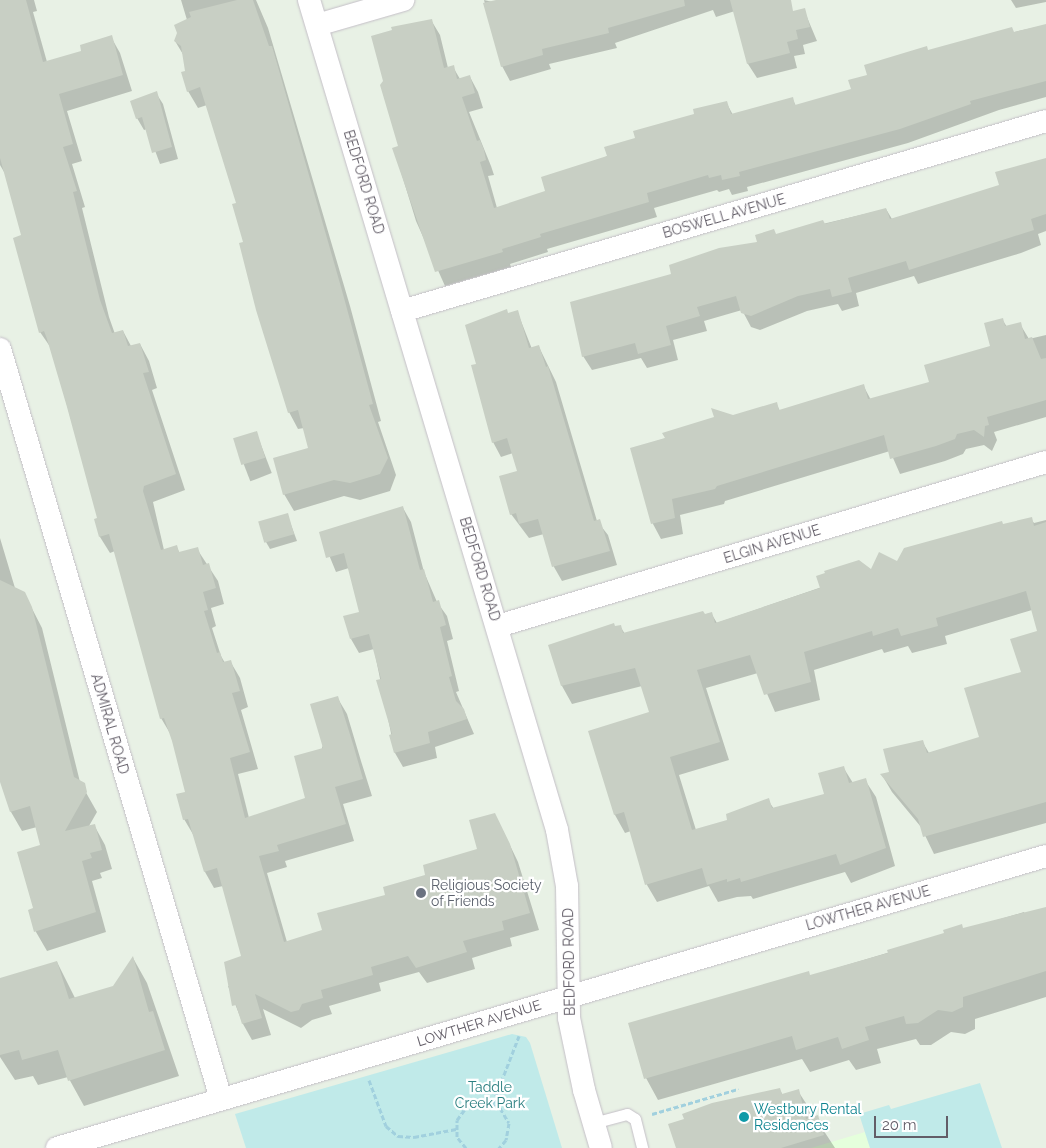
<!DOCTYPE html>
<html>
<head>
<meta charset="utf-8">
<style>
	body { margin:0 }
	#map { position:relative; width:1046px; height:1148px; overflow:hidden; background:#e8f1e5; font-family:Raleway,sans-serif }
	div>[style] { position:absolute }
	.commercial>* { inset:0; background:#e5ffdc }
	.green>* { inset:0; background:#c0eae9 }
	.shadow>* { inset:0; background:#0003; transform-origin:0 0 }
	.building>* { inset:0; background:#c8cfc4; transform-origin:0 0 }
	.path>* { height:3px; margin-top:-1.5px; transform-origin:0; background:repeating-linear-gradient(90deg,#a1d0de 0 5px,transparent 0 7.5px) }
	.roads { filter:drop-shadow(0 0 1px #c4bfc7) drop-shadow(0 0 1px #c4bfc7) }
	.service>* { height:11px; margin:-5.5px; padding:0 5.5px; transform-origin:5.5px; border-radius:5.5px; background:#fff }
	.minor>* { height:22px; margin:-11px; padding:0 11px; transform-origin:11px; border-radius:11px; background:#fff }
	.dots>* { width:14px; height:14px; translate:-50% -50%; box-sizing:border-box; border:2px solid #fff; border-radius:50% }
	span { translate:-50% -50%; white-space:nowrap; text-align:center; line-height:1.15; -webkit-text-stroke:4.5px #fff; paint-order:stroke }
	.street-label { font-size:14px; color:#625d67 }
	.worship-label { font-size:14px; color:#5b616d }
	.left { translate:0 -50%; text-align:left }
	.park-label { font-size:14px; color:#2b7f80 }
	.culture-label { font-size:14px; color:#0d838f }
	.scale { position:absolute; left:874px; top:1116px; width:74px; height:22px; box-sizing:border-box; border:2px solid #625d67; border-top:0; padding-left:6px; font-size:15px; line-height:18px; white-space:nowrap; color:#625d67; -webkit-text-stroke:4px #fff; paint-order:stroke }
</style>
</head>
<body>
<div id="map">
	<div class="commercial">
		<div style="clip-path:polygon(865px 1132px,870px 1148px,811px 1148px)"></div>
	</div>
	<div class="green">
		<div style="clip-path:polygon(512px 1034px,526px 1037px,530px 1043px,562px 1148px,246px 1148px,235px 1114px)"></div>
		<div style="clip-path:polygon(980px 1083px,1002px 1148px,870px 1148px,859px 1114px,889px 1105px,891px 1109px)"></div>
	</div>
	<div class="shadow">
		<div style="clip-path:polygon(0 0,34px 0,37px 11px,33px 12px,47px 62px,83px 52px,111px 37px,120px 53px,132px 91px,67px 111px,82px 161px,72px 164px,85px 207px,82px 208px,109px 317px,115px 334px,123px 331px,131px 346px,140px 344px,149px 361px,157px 388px,152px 390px,185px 490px,153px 502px,164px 550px,176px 547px,180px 553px,197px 549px,218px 581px,224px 604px,211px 608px,216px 626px,212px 628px,221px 656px,225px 663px,230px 661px,240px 678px,248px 707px,241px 710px,258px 769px,238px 774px,249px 818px,307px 799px,337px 697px,347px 714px,361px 761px,372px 796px,343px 804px,354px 841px,285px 861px,287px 867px,267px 873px,287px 942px,324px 931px,479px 850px,503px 831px,518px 862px,539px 930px,510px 938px,512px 946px,472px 958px,475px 969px,427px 983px,419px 972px,379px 983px,381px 991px,329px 1006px,332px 1014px,312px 1020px,301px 1028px,263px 1009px,271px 1035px,252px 1040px,243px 1024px,228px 986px,232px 985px,243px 957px,223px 886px,214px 888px,205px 872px,194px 836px,184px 819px,187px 793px,171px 735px,161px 718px,115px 551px,110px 553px,100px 537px,99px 519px,51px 348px,40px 332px,23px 236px,7px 177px,0 165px)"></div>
		<div style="clip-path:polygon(181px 0,256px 0,268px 28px,350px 306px,381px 421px,378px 422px,396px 475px,390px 491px,360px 500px,344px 496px,294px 511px,284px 494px,310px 449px,304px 428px,298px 429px,289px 412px,237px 204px,207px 105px,198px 108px,188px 91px,184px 56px,175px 41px,187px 20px)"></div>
		<div style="clip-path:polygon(484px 0,497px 3px,507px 0,778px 0,781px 15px,804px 10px,817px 41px,803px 45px,805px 54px,794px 56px,797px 68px,757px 78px,748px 64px,735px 11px,716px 17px,713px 10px,615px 43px,617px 48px,549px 64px,551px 69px,510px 81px,502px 66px)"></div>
		<div style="clip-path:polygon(1011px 0,1046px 0,1046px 2px,1016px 8px)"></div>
		<div style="clip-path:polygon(431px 20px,440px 35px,448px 68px,453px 67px,460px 79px,470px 77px,478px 92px,483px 108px,469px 112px,491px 166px,494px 175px,488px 176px,497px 208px,547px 192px,637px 138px,726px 102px,733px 115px,792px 98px,796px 106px,852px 90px,869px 76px,928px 51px,1046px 25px,1046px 97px,999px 110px,908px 143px,747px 187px,748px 191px,732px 195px,729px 189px,719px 192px,717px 190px,654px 208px,657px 217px,547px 249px,548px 252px,510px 264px,511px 267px,445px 286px,416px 221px,394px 149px,400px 147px)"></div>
		<div style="clip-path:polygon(156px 93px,163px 104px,178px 159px,160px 164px,147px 129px,144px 130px,137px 118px)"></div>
		<div style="clip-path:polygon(1046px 159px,1046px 231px,1038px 234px,1041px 245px,1021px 253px,918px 284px,914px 276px,856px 293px,859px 306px,842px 311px,838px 304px,807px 311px,760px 330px,751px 327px,742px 310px,704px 321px,707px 331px,673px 340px,678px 360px,647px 368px,641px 358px,592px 370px,583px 356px,673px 275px,776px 235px,886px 209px,892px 219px,1000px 186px)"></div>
		<div style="clip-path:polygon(517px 311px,532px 349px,539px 347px,556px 382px,597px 521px,608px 535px,617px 565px,562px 581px,554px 567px,544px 534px,529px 538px,511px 514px,518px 472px,513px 453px,501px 457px,493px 442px,478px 365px,508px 314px)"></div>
		<div style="clip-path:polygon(1002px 319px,1007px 327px,1020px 324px,1029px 339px,1046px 335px,1046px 417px,994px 432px,997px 440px,992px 451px,984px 445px,966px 449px,963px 454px,945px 461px,900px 474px,890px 451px,725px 501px,724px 504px,680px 515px,683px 534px,661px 539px,653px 524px,632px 449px,776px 403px,780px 411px,863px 385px,871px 400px,931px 383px,992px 346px)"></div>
		<div style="left:256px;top:432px;width:44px;height:23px;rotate:69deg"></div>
		<div style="clip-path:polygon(403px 508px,411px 522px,424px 572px,437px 602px,447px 616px,453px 639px,447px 641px,459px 691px,456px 692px,474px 734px,435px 747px,437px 758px,403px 767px,395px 753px,374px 649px,359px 653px,351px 639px,361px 612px,349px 568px,336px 572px,320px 533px)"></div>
		<div style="clip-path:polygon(287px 514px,297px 541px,270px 549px,266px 542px)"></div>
		<div style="clip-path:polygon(1031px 519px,1034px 523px,1046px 520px,1046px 823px,934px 854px,921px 827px,892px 792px,882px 775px,891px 772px,922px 741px,929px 753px,980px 738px,1022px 672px,1039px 632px,1032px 610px,945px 636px,947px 644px,912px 653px,908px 646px,884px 653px,882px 649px,814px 670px,820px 700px,775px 712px,758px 673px,706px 688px,729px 760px,679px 775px,696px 830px,729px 821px,768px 800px,774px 809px,825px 795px,843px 767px,853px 783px,865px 780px,876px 797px,895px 866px,851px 883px,845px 872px,753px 899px,751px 896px,737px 897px,718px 902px,709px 886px,657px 902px,647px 885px,631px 831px,625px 833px,615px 815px,590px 732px,650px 713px,642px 686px,572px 704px,562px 686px,550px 646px,620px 626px,625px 634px,711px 613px,717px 623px,1003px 525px)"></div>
		<div style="clip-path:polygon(0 538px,15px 588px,24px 593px,42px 628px,80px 782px,97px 812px,89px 826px,94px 825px,105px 845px,112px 869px,100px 873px,102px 878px,92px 881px,106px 932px,47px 951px,36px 932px,29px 910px,34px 909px,42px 846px,37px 827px,22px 831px,11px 812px,0 775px)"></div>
		<div style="clip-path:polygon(1046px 908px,1046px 997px,975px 1019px,975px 1029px,965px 1034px,951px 1032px,931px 1045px,920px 1045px,916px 1039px,877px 1049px,881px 1063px,856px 1070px,849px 1060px,810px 1072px,802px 1059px,658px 1100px,646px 1078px,810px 976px,1024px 912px,1025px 914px)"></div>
		<div style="clip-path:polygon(133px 958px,147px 983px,179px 1076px,84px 1106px,68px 1077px,38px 1085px,33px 1076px,15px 1080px,0 1057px,0 979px,57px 962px,75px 998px,114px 987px)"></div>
		<div style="clip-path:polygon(779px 1089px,783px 1095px,798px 1091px,835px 1148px,677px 1148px)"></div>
	</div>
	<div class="building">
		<div style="clip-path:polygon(0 0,26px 0,43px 62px,81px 51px,80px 45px,112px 35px,123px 75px,59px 94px,73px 144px,63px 147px,77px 191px,73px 192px,100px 300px,112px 333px,123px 330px,128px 346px,140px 343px,149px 372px,143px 373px,176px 474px,144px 486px,143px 491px,161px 550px,177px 545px,179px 552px,198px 547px,203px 565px,209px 563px,216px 588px,203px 592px,208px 610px,204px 611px,217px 653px,220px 652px,223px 662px,231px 660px,240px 691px,232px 693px,250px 752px,230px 758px,245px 818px,305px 798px,294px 756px,323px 748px,310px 704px,338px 696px,353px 744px,363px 779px,335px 787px,346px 824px,277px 845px,279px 851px,259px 856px,284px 942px,322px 930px,317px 913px,385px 895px,383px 887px,425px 875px,423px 865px,477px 849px,469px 820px,495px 813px,510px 844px,530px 913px,502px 921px,504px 930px,463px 941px,467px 952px,416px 968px,408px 956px,371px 967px,373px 975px,321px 990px,323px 998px,302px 1004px,299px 1010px,291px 1012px,255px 994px,262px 1018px,242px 1024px,236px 1005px,232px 1006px,224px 962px,241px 956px,217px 868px,204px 872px,188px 819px,183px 820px,176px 794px,185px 792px,172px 741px,164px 718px,160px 719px,109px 534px,99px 537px,94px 519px,97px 518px,67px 407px,47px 339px,44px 331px,39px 333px,13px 238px,21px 235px,0 158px)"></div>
		<div style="clip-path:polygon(237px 0,253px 0,269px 46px,272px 46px,341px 287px,373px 404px,369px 405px,388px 458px,380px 474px,350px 483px,334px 480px,283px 495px,273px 458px,308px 448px,298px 410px,288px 413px,256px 310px,239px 243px,243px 242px,232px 204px,236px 203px,200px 87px,187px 92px,181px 72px,185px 71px,181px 46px,174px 41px,177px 33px,174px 25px,191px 17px,189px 12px)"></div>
		<div style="clip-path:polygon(496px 0,684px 0,685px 6px,608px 28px,609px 33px,542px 49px,543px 55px,501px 67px,483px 3px)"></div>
		<div style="clip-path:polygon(730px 0,791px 0,793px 11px,805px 8px,810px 27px,796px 30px,798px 39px,787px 42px,790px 53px,747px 64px)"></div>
		<div style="clip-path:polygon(432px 19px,444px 68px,454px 65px,457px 79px,470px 75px,475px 93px,462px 97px,477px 141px,480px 140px,484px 150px,486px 160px,480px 162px,494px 208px,545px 191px,541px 177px,607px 156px,604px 147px,635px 138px,633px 131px,694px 114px,693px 109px,727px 101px,731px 114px,793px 97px,795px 105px,851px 89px,848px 80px,867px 75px,864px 65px,927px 46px,928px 50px,1012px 27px,1014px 32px,1046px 24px,1046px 81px,970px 101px,971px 104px,900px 129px,739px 172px,740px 176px,722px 180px,721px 175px,709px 178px,708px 175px,647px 193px,649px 202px,540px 234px,541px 237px,502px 249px,503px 252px,435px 272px,392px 148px,398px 146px,380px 85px,383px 81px,371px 36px,392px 30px,391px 27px)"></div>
		<div style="clip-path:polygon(157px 91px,172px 147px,152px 153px,142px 117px,136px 119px,130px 101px)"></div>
		<div style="clip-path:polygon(1046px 158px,1046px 214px,1031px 219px,1034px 230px,909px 270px,906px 261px,848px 278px,852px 292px,832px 297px,830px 289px,798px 296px,751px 316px,741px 313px,736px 296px,697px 307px,700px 316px,666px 326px,671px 345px,638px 354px,635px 343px,582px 357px,570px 302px,671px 274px,669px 265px,719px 248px,757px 242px,755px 235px,774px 229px,776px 234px,823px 220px,825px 224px,886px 208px,890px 219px,948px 201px,999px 185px,995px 172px)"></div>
		<div style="clip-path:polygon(507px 309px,508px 313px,518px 310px,529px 348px,539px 345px,546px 367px,548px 366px,594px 521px,600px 519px,610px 551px,552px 567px,538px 519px,519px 524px,516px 513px,510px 515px,499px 476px,517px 471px,507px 438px,492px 443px,471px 365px,476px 364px,465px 325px)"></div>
		<div style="clip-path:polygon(1003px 318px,1005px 326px,1021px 322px,1025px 339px,1032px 337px,1041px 359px,1046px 358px,1046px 400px,987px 417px,989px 425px,985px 426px,984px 437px,974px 430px,957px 434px,955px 439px,936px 446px,890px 459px,884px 435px,717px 486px,715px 489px,672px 499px,675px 518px,651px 524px,630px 448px,665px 438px,662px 433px,714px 417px,711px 408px,733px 415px,777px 402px,779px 410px,864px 384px,868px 399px,929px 382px,924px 365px,990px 346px,984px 323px)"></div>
		<div style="left:257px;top:431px;width:28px;height:25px;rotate:73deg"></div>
		<div style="clip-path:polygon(403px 506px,420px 570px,424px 569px,433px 602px,439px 600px,446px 625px,440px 627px,452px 676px,449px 677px,456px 701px,464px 709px,467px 719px,428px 732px,430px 743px,394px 753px,389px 735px,392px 734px,376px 680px,381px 679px,369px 634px,350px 639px,343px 616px,359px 612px,344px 553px,326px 558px,319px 532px)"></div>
		<div style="left:288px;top:513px;width:22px;height:31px;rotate:74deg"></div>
		<div style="clip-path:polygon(1032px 517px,1034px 526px,1046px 522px,1046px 802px,923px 837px,918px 819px,880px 774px,889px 772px,883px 749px,923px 740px,927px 753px,979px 737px,964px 688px,1021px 672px,1010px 639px,1037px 631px,1026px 591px,936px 618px,938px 626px,901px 636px,898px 628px,873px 636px,872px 631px,804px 652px,811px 682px,764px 695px,750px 655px,697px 670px,720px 742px,670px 757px,692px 830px,727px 820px,726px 814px,769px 798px,772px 808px,824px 794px,818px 773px,844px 766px,849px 783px,866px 778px,886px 848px,840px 865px,836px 854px,741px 882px,740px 878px,727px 882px,727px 879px,707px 885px,702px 868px,645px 885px,624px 812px,614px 815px,588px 731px,649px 712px,635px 668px,561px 686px,548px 645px,614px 623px,615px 626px,621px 625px,623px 633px,703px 611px,705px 614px,712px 612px,715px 623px,820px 588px,816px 576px,825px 573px,824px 571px,859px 560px,871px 569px,879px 552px,897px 561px,904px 548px,1002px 521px,1003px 524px)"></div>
		<div style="clip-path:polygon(0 580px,25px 592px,32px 607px,74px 777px,85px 783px,87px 792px,65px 831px,95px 824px,102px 850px,90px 853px,92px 858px,82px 861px,96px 912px,34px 932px,28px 910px,33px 908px,17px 852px,40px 845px,30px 806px,10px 812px,0 782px)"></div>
		<div style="clip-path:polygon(1046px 907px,1046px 971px,963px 997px,963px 1007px,952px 1012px,938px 1010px,918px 1023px,906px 1024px,904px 1016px,865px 1027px,869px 1040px,842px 1049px,838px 1037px,796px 1050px,792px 1036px,644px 1079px,628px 1023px,809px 971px,810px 975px,888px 953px,887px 950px,944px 933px,943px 930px,962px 924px,963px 928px)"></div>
		<div style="clip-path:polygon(133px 956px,149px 1012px,153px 1011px,165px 1050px,68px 1081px,58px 1050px,22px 1060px,19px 1050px,0 1055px,0 978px,57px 961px,69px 999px,113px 986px)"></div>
		<div style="clip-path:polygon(780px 1088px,782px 1094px,799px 1089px,806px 1119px,818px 1115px,824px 1135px,781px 1148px,676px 1148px,668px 1124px,684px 1119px,682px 1114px,712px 1103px)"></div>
	</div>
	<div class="path">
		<div style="left:369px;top:1080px;width:49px;rotate:69.7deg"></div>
		<div style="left:386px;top:1126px;width:16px;rotate:40deg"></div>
		<div style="left:398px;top:1136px;width:16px;rotate:4deg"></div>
		<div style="left:414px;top:1137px;width:43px;rotate:-10.8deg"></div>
		<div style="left:493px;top:1103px;width:72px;rotate:-68.8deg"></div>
		<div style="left:652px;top:1114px;width:90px;rotate:-16.2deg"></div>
		<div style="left:466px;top:1148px;width:14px;rotate:-129deg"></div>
		<div style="left:457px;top:1137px;width:17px;rotate:-90deg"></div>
		<div style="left:457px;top:1120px;width:17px;rotate:-54deg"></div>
		<div style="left:467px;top:1106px;width:18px;rotate:-16deg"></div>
		<div style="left:484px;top:1101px;width:17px;rotate:24deg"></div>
		<div style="left:500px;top:1108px;width:17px;rotate:59deg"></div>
		<div style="left:509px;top:1123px;width:17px;rotate:100deg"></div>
		<div style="left:506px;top:1140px;width:11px;rotate:131deg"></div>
	</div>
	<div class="roads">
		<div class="service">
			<div style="left:593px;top:1123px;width:35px;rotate:-15deg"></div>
			<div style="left:627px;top:1114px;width:9px;rotate:32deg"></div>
			<div style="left:635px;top:1119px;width:30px;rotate:76deg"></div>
		</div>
		<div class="minor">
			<div style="left:309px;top:0;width:866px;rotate:73.36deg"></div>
			<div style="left:557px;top:830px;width:57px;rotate:79.9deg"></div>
			<div style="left:567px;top:886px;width:132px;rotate:89.1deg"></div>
			<div style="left:569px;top:1018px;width:74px;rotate:78.2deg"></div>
			<div style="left:584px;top:1090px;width:60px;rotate:73.7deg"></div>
			<div style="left:317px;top:25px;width:90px;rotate:-16.2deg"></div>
			<div style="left:402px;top:311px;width:671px;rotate:-16.44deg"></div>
			<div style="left:0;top:349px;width:782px;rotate:73.58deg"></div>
			<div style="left:498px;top:626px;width:572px;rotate:-16.66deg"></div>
			<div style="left:57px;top:1148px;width:1031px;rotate:-16.45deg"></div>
		</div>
	</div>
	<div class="dots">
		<div style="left:421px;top:893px;background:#6b7280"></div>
		<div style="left:744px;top:1117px;background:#0f9aa8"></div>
	</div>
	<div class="street-label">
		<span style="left:364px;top:182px;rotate:73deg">BEDFORD ROAD</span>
		<span style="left:724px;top:216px;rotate:-16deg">BOSWELL AVENUE</span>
		<span style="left:772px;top:544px;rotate:-17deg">ELGIN AVENUE</span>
		<span style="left:480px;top:569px;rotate:73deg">BEDFORD ROAD</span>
		<span style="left:110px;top:724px;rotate:74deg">ADMIRAL ROAD</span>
		<span style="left:868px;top:908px;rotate:-16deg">LOWTHER AVENUE</span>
		<span style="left:569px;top:962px;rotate:-91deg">BEDFORD ROAD</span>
		<span style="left:479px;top:1023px;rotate:-17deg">LOWTHER AVENUE</span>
	</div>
	<div class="worship-label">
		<span class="left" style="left:431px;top:893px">Religious Society<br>of Friends</span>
	</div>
	<div class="park-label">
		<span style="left:490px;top:1095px">Taddle<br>Creek Park</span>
	</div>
	<div class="culture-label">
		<span class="left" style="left:754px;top:1117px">Westbury Rental<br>Residences</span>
	</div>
	<div class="scale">20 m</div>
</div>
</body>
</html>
